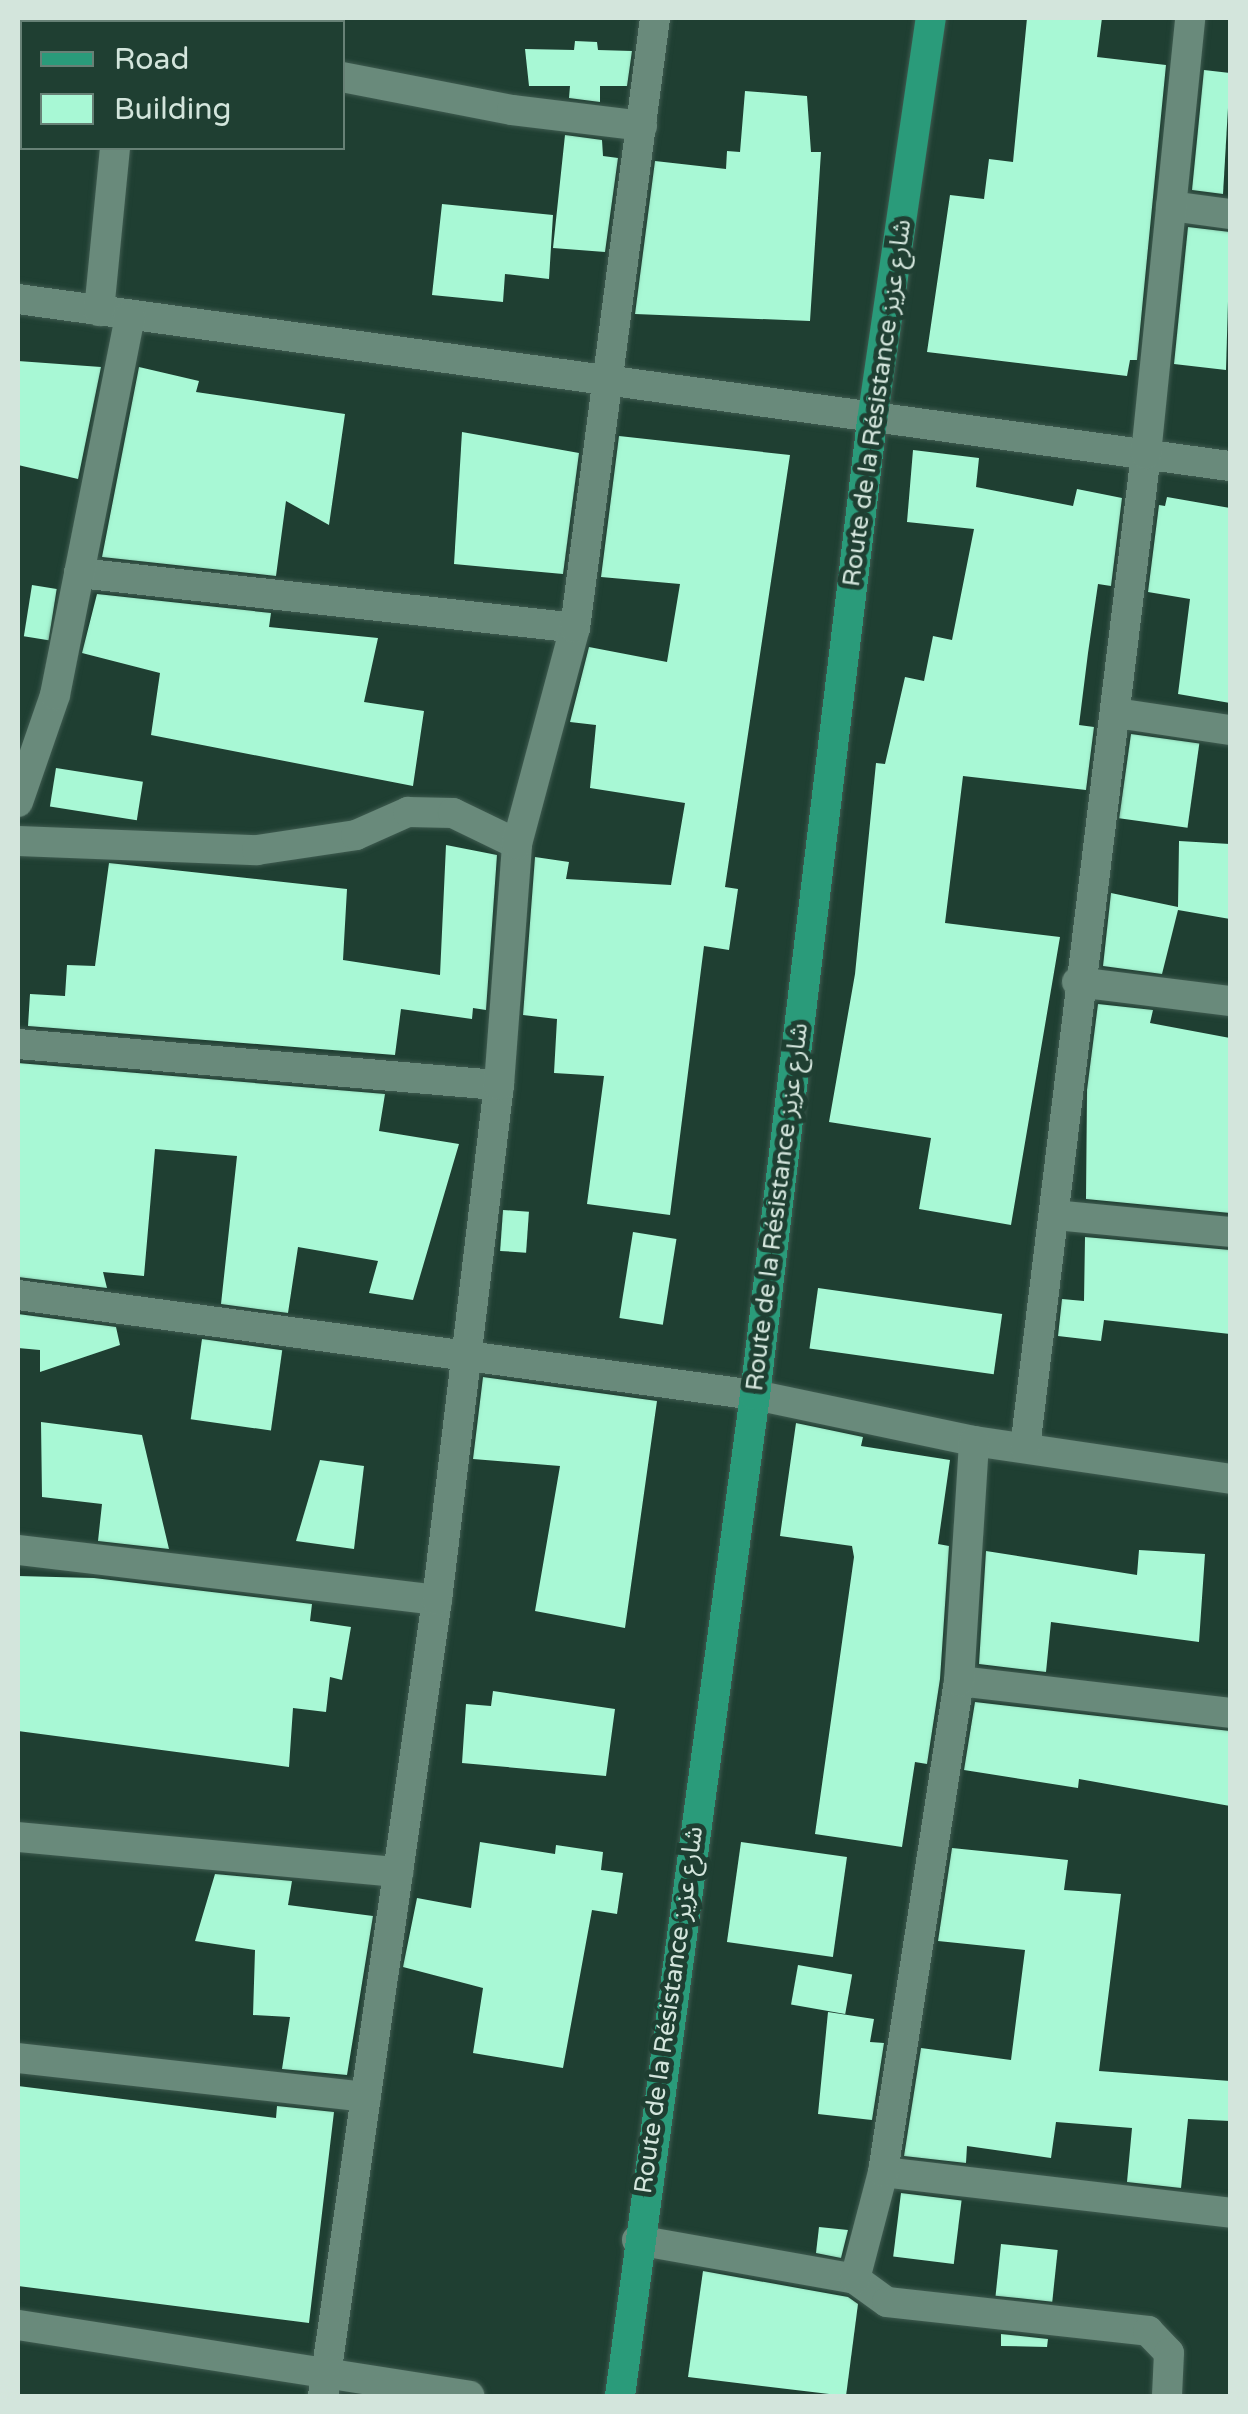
<!DOCTYPE html>
<html>
<head>
<meta charset="utf-8">
<style>
	body { margin:0 }
	#map { position:relative; width:1248px; height:2414px; overflow:hidden; background:#1f3f32; font-family:"Varela Round","Noto Sans Arabic",sans-serif }
	div>[style] { position:absolute }
	.building>* { inset:0; background:#a8f8d5; transform-origin:0 0 }
	.roads { filter:drop-shadow(0 0 2px #3f5b50) drop-shadow(0 0 2px #3f5b50) }
	.street>* { height:30px; margin:-15px; padding:0 15px; transform-origin:15px; border-radius:15px; background:#698a7b }
	.primary>* { height:30px; margin:-15px; padding:0 15px; transform-origin:15px; border-radius:15px; background:#2a9b7a }
	span { translate:-50% -50%; white-space:nowrap; text-align:center; line-height:1.15; -webkit-text-stroke:10px #1f3f32; paint-order:stroke }
	.street-label { font-size:25px; color:#d3e5dc }
	.frame { position:absolute; inset:0; border:20px solid #d3e5dc; pointer-events:none }
	.legend { position:absolute; left:20px; top:20px; width:325px; height:130px; box-sizing:border-box; background:#1f3f32; border:2px solid #678176; margin:0; padding:12px 18px; list-style:none; font-size:30px; color:#d3e5dc }
	.legend li { display:flex; align-items:center; gap:20px; height:50px }
	.legend b { width:50px; border:2px solid #678176 }
</style>
</head>
<body>
<div id="map">
	<div class="building">
		<div style="clip-path:polygon(1027px 18px,1102px 18px,1097px 57px,1166px 65px,1137px 360px,1130px 360px,1127px 376px,927px 352px,950px 195px,984px 199px,989px 159px,1013px 162px)"></div>
		<div style="clip-path:polygon(575px 41px,597px 42px,598px 50px,632px 51px,627px 86px,600px 86px,600px 102px,569px 98px,570px 86px,529px 86px,525px 49px,574px 50px)"></div>
		<div style="clip-path:polygon(1204px 70px,1230px 73px,1223px 194px,1192px 190px)"></div>
		<div style="clip-path:polygon(745px 91px,807px 96px,811px 152px,821px 152px,810px 321px,635px 314px,655px 161px,726px 169px,727px 151px,740px 152px)"></div>
		<div style="clip-path:polygon(565px 135px,602px 140px,603px 156px,618px 158px,605px 252px,553px 248px)"></div>
		<div style="clip-path:polygon(442px 204px,553px 215px,549px 279px,505px 274px,503px 302px,432px 295px)"></div>
		<div style="clip-path:polygon(1188px 227px,1230px 232px,1226px 370px,1174px 364px)"></div>
		<div style="clip-path:polygon(18px 361px,101px 367px,78px 479px,18px 465px)"></div>
		<div style="clip-path:polygon(139px 367px,199px 381px,196px 392px,345px 414px,329px 525px,286px 501px,276px 576px,102px 557px)"></div>
		<div style="clip-path:polygon(462px 432px,579px 453px,563px 574px,454px 564px)"></div>
		<div style="clip-path:polygon(619px 436px,790px 455px,725px 887px,738px 889px,729px 950px,704px 946px,670px 1215px,587px 1204px,604px 1076px,554px 1073px,557px 1019px,523px 1015px,535px 857px,569px 862px,566px 879px,671px 885px,685px 803px,590px 788px,596px 725px,570px 722px,589px 647px,667px 662px,680px 584px,601px 577px)"></div>
		<div style="clip-path:polygon(913px 450px,979px 458px,976px 487px,1073px 506px,1077px 489px,1122px 498px,1111px 586px,1098px 584px,1088px 653px,1079px 725px,1094px 727px,1086px 790px,963px 776px,945px 923px,1060px 937px,1011px 1225px,919px 1209px,931px 1138px,829px 1122px,855px 974px,876px 763px,885px 764px,905px 677px,924px 681px,933px 636px,952px 640px,974px 529px,907px 522px)"></div>
		<div style="clip-path:polygon(1167px 497px,1230px 508px,1230px 703px,1178px 694px,1190px 599px,1148px 592px,1159px 505px,1165px 506px)"></div>
		<div style="left:32px;top:585px;width:25px;height:52px;rotate:9deg"></div>
		<div style="clip-path:polygon(97px 594px,271px 613px,269px 627px,378px 638px,364px 702px,424px 711px,413px 786px,151px 735px,160px 673px,82px 653px)"></div>
		<div style="left:1131px;top:734px;width:69px;height:85px;rotate:8deg"></div>
		<div style="left:56px;top:768px;width:88px;height:39px;rotate:9deg"></div>
		<div style="clip-path:polygon(1179px 841px,1230px 844px,1230px 919px,1178px 910px,1162px 974px,1103px 966px,1111px 893px,1178px 907px)"></div>
		<div style="clip-path:polygon(446px 845px,497px 855px,486px 1010px,473px 1008px,472px 1019px,401px 1009px,395px 1055px,28px 1026px,30px 994px,65px 996px,67px 965px,95px 966px,109px 863px,347px 889px,343px 960px,440px 975px)"></div>
		<div style="clip-path:polygon(1098px 1004px,1153px 1010px,1150px 1023px,1230px 1038px,1230px 1213px,1086px 1199px,1087px 1090px)"></div>
		<div style="clip-path:polygon(18px 1063px,385px 1094px,379px 1131px,459px 1144px,413px 1300px,369px 1293px,378px 1261px,298px 1247px,288px 1313px,221px 1304px,237px 1156px,155px 1149px,144px 1276px,103px 1272px,107px 1288px,18px 1277px)"></div>
		<div style="left:503px;top:1210px;width:26px;height:41px;rotate:4deg"></div>
		<div style="left:633px;top:1232px;width:44px;height:87px;rotate:9deg"></div>
		<div style="clip-path:polygon(1085px 1237px,1230px 1250px,1230px 1334px,1104px 1320px,1101px 1341px,1058px 1336px,1062px 1299px,1084px 1301px)"></div>
		<div style="left:818px;top:1288px;width:186px;height:61px;rotate:8deg"></div>
		<div style="clip-path:polygon(18px 1314px,116px 1327px,120px 1345px,40px 1372px,40px 1350px,18px 1348px)"></div>
		<div style="left:202px;top:1339px;width:81px;height:81px;rotate:8deg"></div>
		<div style="clip-path:polygon(483px 1377px,657px 1401px,625px 1628px,535px 1611px,560px 1466px,473px 1459px)"></div>
		<div style="clip-path:polygon(41px 1422px,142px 1435px,169px 1549px,98px 1541px,102px 1504px,42px 1497px)"></div>
		<div style="clip-path:polygon(796px 1423px,863px 1437px,861px 1446px,950px 1460px,938px 1544px,949px 1546px,940px 1679px,927px 1764px,915px 1762px,902px 1847px,815px 1834px,854px 1557px,852px 1546px,780px 1536px)"></div>
		<div style="clip-path:polygon(320px 1460px,364px 1466px,354px 1549px,296px 1541px)"></div>
		<div style="clip-path:polygon(1139px 1550px,1205px 1554px,1199px 1642px,1051px 1622px,1046px 1672px,979px 1664px,986px 1551px,1137px 1575px)"></div>
		<div style="clip-path:polygon(18px 1576px,94px 1578px,312px 1604px,310px 1621px,351px 1627px,342px 1680px,330px 1677px,326px 1712px,293px 1708px,289px 1767px,18px 1731px)"></div>
		<div style="clip-path:polygon(493px 1691px,615px 1709px,606px 1776px,462px 1763px,466px 1704px,491px 1706px)"></div>
		<div style="clip-path:polygon(975px 1702px,1230px 1731px,1230px 1806px,1079px 1779px,1078px 1788px,964px 1770px)"></div>
		<div style="clip-path:polygon(480px 1842px,555px 1854px,556px 1845px,603px 1852px,601px 1870px,623px 1873px,617px 1914px,592px 1910px,563px 2068px,473px 2053px,483px 1988px,403px 1967px,417px 1898px,471px 1908px)"></div>
		<div style="left:741px;top:1842px;width:107px;height:101px;rotate:8deg"></div>
		<div style="clip-path:polygon(952px 1848px,1068px 1860px,1064px 1890px,1121px 1894px,1099px 2071px,1230px 2081px,1230px 2121px,1188px 2119px,1181px 2188px,1127px 2182px,1132px 2128px,1056px 2122px,1051px 2158px,967px 2146px,966px 2163px,904px 2156px,921px 2048px,1011px 2060px,1025px 1950px,938px 1941px)"></div>
		<div style="clip-path:polygon(215px 1874px,292px 1881px,288px 1905px,373px 1916px,347px 2075px,282px 2069px,290px 2017px,253px 2015px,255px 1950px,195px 1941px)"></div>
		<div style="left:798px;top:1965px;width:55px;height:40px;rotate:10deg"></div>
		<div style="clip-path:polygon(828px 2012px,874px 2019px,870px 2042px,884px 2043px,872px 2120px,818px 2114px)"></div>
		<div style="clip-path:polygon(18px 2086px,276px 2118px,277px 2106px,334px 2112px,309px 2323px,18px 2286px)"></div>
		<div style="left:901px;top:2193px;width:61px;height:64px;rotate:7deg"></div>
		<div style="clip-path:polygon(819px 2227px,848px 2230px,841px 2258px,816px 2253px)"></div>
		<div style="left:1001px;top:2244px;width:57px;height:52px;rotate:6deg"></div>
		<div style="clip-path:polygon(703px 2271px,848px 2297px,858px 2304px,846px 2396px,688px 2377px)"></div>
		<div style="clip-path:polygon(1001px 2334px,1048px 2339px,1047px 2347px,1001px 2346px)"></div>
	</div>
	<div class="roads">
		<div class="street">
			<div style="left:128px;top:22px;width:4px;rotate:-90deg"></div>
			<div style="left:342px;top:77px;width:173px;rotate:11deg"></div>
			<div style="left:512px;top:110px;width:131px;rotate:7deg"></div>
			<div style="left:1171px;top:206px;width:60px;rotate:7.7deg"></div>
			<div style="left:18px;top:299px;width:1223px;rotate:7.85deg"></div>
			<div style="left:99px;top:311px;width:164px;rotate:-84.4deg"></div>
			<div style="left:79px;top:573px;width:499px;rotate:6.3deg"></div>
			<div style="left:1116px;top:713px;width:115px;rotate:8.5deg"></div>
			<div style="left:18px;top:802px;width:113px;rotate:-70.9deg"></div>
			<div style="left:55px;top:695px;width:387px;rotate:-78.8deg"></div>
			<div style="left:18px;top:841px;width:239px;rotate:2.2deg"></div>
			<div style="left:257px;top:850px;width:100px;rotate:-8.6deg"></div>
			<div style="left:356px;top:835px;width:57px;rotate:-23.9deg"></div>
			<div style="left:408px;top:812px;width:45px;rotate:1.3deg"></div>
			<div style="left:453px;top:813px;width:71px;rotate:25.8deg"></div>
			<div style="left:1077px;top:982px;width:154px;rotate:7.1deg"></div>
			<div style="left:18px;top:1044px;width:483px;rotate:4.9deg"></div>
			<div style="left:1055px;top:1215px;width:176px;rotate:5.5deg"></div>
			<div style="left:18px;top:1295px;width:744px;rotate:7.73deg"></div>
			<div style="left:755px;top:1395px;width:224px;rotate:11.9deg"></div>
			<div style="left:974px;top:1441px;width:259px;rotate:8.4deg"></div>
			<div style="left:1025px;top:1448px;width:1001px;rotate:-83.06deg"></div>
			<div style="left:1146px;top:454px;width:438px;rotate:-84.2deg"></div>
			<div style="left:18px;top:1550px;width:422px;rotate:6.8deg"></div>
			<div style="left:959px;top:1681px;width:273px;rotate:6.7deg"></div>
			<div style="left:18px;top:1837px;width:382px;rotate:5.3deg"></div>
			<div style="left:18px;top:2058px;width:350px;rotate:6.4deg"></div>
			<div style="left:883px;top:2172px;width:349px;rotate:6.7deg"></div>
			<div style="left:637px;top:2240px;width:221px;rotate:10.1deg"></div>
			<div style="left:855px;top:2279px;width:39px;rotate:36deg"></div>
			<div style="left:887px;top:2302px;width:263px;rotate:6.3deg"></div>
			<div style="left:1148px;top:2331px;width:30px;rotate:46deg"></div>
			<div style="left:1169px;top:2353px;width:43px;rotate:92.7deg"></div>
			<div style="left:855px;top:2279px;width:111px;rotate:-75.3deg"></div>
			<div style="left:883px;top:2172px;width:497px;rotate:-81.2deg"></div>
			<div style="left:959px;top:1681px;width:240px;rotate:-86.4deg"></div>
			<div style="left:18px;top:2325px;width:457px;rotate:8.9deg"></div>
			<div style="left:323px;top:2396px;width:804px;rotate:-81.85deg"></div>
			<div style="left:437px;top:1600px;width:519px;rotate:-83.14deg"></div>
			<div style="left:499px;top:1085px;width:242px;rotate:-85.7deg"></div>
			<div style="left:517px;top:844px;width:224px;rotate:-75deg"></div>
			<div style="left:575px;top:628px;width:615px;rotate:-82.53deg"></div>
		</div>
		<div class="primary">
			<div style="left:620px;top:2396px;width:1010px;rotate:-82.32deg"></div>
			<div style="left:755px;top:1395px;width:981px;rotate:-83.15deg"></div>
			<div style="left:872px;top:421px;width:407px;rotate:-81.7deg"></div>
		</div>
	</div>
	<div class="street-label">
		<span style="left:877px;top:403px;rotate:-82deg">Route de la Résistance شارع عزيز</span>
		<span style="left:777px;top:1207px;rotate:-83deg">Route de la Résistance شارع عزيز</span>
		<span style="left:669px;top:2010px;rotate:-82deg">Route de la Résistance شارع عزيز</span>
	</div>
	<div class="frame"></div>
	<ul class="legend">
	<li><b style="height:12px;background:#2a9b7a"></b>Road</li>
	<li><b style="height:28px;background:#a8f8d5"></b>Building</li>
	</ul>
</div>
</body>
</html>
